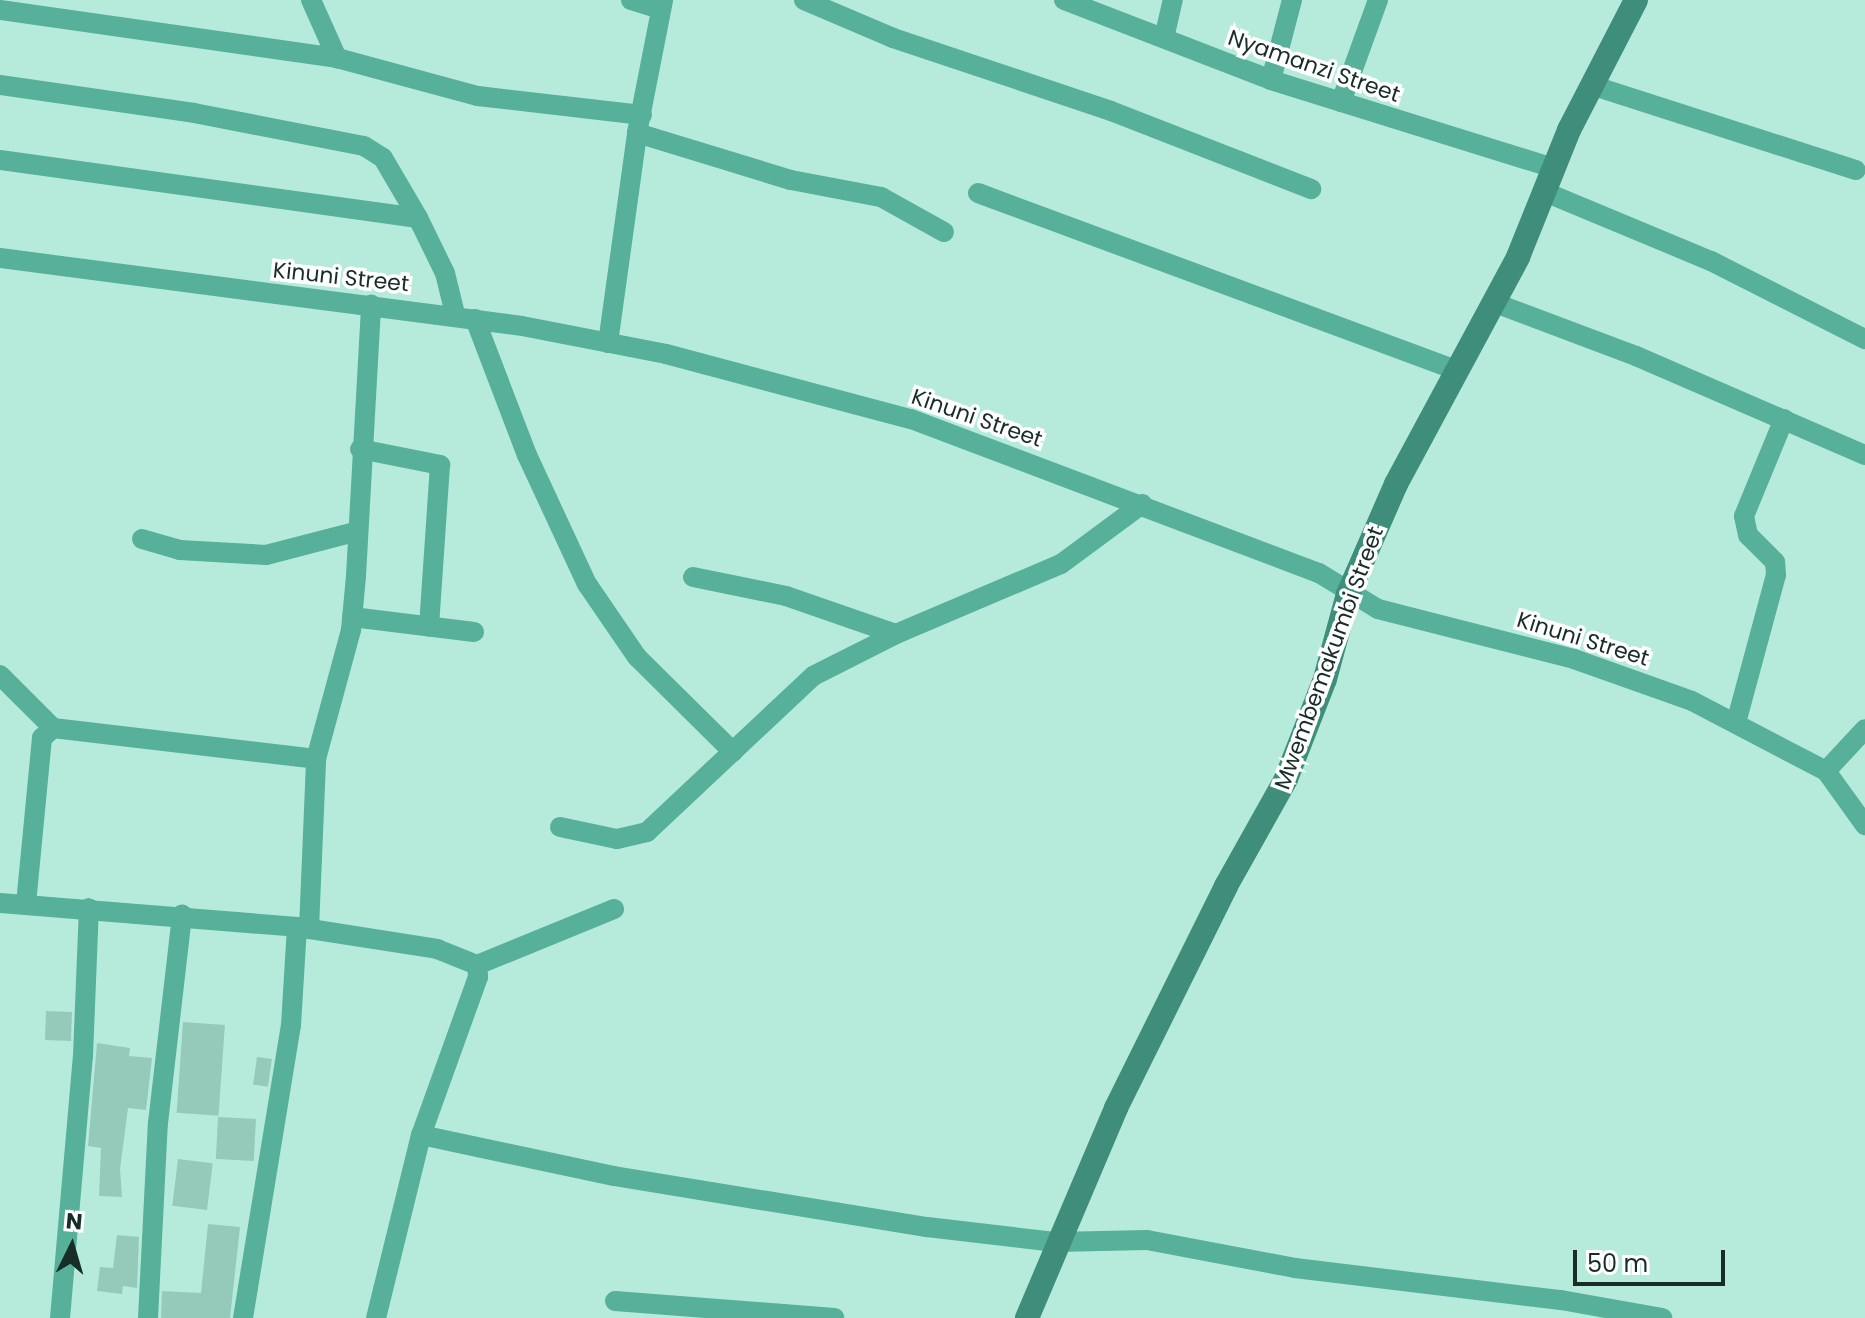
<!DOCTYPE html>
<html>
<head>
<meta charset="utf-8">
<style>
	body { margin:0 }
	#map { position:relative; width:1865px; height:1318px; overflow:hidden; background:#b6ebdc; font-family:Poppins,sans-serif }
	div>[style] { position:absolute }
	.building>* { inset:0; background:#95cabb; transform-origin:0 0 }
	.street>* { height:20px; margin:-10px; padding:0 10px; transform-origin:10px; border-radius:10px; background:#56b09a }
	.secondary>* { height:24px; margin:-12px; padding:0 12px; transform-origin:12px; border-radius:12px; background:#3e8e7b }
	span { translate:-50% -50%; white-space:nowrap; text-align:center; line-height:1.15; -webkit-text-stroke:7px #fff; paint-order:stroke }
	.street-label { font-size:22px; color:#182d27 }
	.north { position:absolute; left:32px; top:1206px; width:80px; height:80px; -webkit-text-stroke:6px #fff; paint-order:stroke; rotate:5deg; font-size:22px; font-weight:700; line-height:32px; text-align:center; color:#182d27 }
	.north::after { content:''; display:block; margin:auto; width:28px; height:36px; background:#182d27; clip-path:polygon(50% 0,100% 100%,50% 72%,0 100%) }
	.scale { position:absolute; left:1573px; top:1250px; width:152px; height:36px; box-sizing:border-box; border:4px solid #182d27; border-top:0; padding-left:10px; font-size:24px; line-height:28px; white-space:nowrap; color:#182d27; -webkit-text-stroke:6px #fff; paint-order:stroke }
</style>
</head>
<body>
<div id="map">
	<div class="building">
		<div style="left:46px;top:1011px;width:26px;height:29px;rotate:2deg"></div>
		<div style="left:183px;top:1022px;width:42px;height:91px;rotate:4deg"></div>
		<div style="clip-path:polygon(97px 1043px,130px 1048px,129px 1056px,152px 1058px,146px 1110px,128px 1108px,120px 1169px,122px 1197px,99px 1196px,101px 1148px,88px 1146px)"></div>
		<div style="left:257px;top:1057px;width:15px;height:28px;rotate:8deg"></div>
		<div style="left:218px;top:1117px;width:38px;height:42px;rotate:3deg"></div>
		<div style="left:178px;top:1159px;width:35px;height:47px;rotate:7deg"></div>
		<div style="clip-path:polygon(208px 1224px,240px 1227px,230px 1318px,161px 1318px,162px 1291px,201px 1293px)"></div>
		<div style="clip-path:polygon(117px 1235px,139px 1237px,137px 1288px,123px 1286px,122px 1294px,97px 1291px,100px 1267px,113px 1268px)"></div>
	</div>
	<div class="street">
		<div style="left:311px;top:0;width:64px;rotate:65.9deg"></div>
		<div style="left:631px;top:0;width:31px;rotate:17deg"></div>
		<div style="left:804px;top:0;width:97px;rotate:23.1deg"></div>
		<div style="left:893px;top:38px;width:230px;rotate:18.5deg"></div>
		<div style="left:1111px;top:111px;width:215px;rotate:21.3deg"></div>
		<div style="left:1064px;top:0;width:222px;rotate:21.1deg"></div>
		<div style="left:1271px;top:80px;width:295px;rotate:17.3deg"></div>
		<div style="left:0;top:10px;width:340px;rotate:8.1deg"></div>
		<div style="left:337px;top:58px;width:146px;rotate:15.1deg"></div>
		<div style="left:478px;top:96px;width:165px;rotate:6.6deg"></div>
		<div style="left:1164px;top:38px;width:39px;rotate:-77deg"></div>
		<div style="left:1271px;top:80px;width:83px;rotate:-75.3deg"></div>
		<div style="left:0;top:85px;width:196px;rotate:8.2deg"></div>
		<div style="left:194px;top:113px;width:173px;rotate:11deg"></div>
		<div style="left:364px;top:146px;width:22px;rotate:32deg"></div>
		<div style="left:383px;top:158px;width:69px;rotate:59.7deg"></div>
		<div style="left:418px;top:218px;width:61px;rotate:63.9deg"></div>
		<div style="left:445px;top:273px;width:42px;rotate:76.3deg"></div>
		<div style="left:1591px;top:85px;width:278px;rotate:17.8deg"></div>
		<div style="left:1341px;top:102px;width:109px;rotate:-70.1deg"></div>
		<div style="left:637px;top:133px;width:161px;rotate:17deg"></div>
		<div style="left:791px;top:180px;width:92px;rotate:10.7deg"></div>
		<div style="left:881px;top:197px;width:72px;rotate:29.1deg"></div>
		<div style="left:0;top:160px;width:422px;rotate:7.9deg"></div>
		<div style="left:1545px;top:192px;width:180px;rotate:22.6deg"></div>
		<div style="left:1711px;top:261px;width:173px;rotate:26.9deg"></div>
		<div style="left:978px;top:193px;width:510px;rotate:20.32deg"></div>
		<div style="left:0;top:258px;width:526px;rotate:7.42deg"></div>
		<div style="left:522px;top:326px;width:147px;rotate:11deg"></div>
		<div style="left:666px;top:354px;width:253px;rotate:14.9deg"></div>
		<div style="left:911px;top:419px;width:436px;rotate:20.7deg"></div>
		<div style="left:1319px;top:573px;width:69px;rotate:31.4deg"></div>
		<div style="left:1378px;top:609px;width:202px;rotate:14.3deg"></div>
		<div style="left:1574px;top:659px;width:125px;rotate:19.6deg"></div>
		<div style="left:1692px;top:701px;width:151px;rotate:27.6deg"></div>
		<div style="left:1826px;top:771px;width:67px;rotate:54.2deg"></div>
		<div style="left:1495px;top:303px;width:151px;rotate:20.6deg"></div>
		<div style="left:1636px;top:356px;width:249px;rotate:23.4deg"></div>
		<div style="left:475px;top:319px;width:146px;rotate:69.1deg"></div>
		<div style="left:527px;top:455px;width:142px;rotate:65.1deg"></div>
		<div style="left:587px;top:584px;width:88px;rotate:55.6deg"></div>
		<div style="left:637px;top:657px;width:135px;rotate:44.7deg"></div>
		<div style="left:608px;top:343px;width:212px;rotate:-82.1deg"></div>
		<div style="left:637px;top:133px;width:136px;rotate:-78.9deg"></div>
		<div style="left:360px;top:449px;width:82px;rotate:11.3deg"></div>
		<div style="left:440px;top:465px;width:162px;rotate:93.9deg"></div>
		<div style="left:142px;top:539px;width:40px;rotate:16deg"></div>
		<div style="left:180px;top:550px;width:86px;rotate:3.3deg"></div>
		<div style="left:266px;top:555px;width:95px;rotate:-14.6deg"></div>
		<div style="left:693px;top:577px;width:95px;rotate:11.5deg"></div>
		<div style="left:786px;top:596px;width:116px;rotate:19.1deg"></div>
		<div style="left:352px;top:617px;width:123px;rotate:7deg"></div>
		<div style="left:0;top:675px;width:75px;rotate:45deg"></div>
		<div style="left:1736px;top:723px;width:153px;rotate:-74.9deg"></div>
		<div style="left:1776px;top:575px;width:13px;rotate:-94deg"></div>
		<div style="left:1775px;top:562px;width:38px;rotate:-135deg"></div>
		<div style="left:1748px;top:535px;width:19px;rotate:-102deg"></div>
		<div style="left:1744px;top:516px;width:105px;rotate:-67.6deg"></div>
		<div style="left:1826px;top:771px;width:57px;rotate:-47.1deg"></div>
		<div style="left:560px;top:827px;width:58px;rotate:11.9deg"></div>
		<div style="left:617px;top:839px;width:31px;rotate:-13deg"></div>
		<div style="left:647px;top:832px;width:228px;rotate:-43.2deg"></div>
		<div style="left:813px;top:676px;width:93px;rotate:-26.8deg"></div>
		<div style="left:896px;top:634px;width:179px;rotate:-23deg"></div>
		<div style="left:1061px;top:564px;width:101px;rotate:-36.5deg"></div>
		<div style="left:0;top:903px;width:298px;rotate:4.6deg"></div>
		<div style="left:297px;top:927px;width:142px;rotate:8.9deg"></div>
		<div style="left:437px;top:949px;width:43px;rotate:21.8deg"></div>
		<div style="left:477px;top:965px;width:12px;rotate:85deg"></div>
		<div style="left:478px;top:977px;width:168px;rotate:109.8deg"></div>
		<div style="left:421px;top:1135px;width:188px;rotate:103.8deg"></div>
		<div style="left:26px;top:904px;width:167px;rotate:-84.5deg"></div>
		<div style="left:42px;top:738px;width:15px;rotate:-42deg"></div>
		<div style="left:53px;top:728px;width:265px;rotate:6.7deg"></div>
		<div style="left:309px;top:929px;width:170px;rotate:-87.6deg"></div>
		<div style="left:316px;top:759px;width:134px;rotate:-74.8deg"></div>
		<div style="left:351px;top:630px;width:54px;rotate:-84.7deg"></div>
		<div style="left:356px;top:576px;width:272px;rotate:-86.8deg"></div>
		<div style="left:477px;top:965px;width:148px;rotate:-22.2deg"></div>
		<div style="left:421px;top:1135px;width:197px;rotate:12deg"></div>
		<div style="left:614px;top:1176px;width:317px;rotate:9.3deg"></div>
		<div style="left:927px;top:1227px;width:129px;rotate:6.7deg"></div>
		<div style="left:1055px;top:1242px;width:92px;rotate:-1.2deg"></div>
		<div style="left:1147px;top:1240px;width:151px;rotate:10.7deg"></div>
		<div style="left:1295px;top:1268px;width:268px;rotate:6.9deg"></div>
		<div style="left:1561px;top:1300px;width:103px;rotate:10.1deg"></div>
		<div style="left:615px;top:1301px;width:220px;rotate:4.4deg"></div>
		<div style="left:60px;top:1318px;width:263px;rotate:-85deg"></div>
		<div style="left:83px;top:1056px;width:148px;rotate:-87.7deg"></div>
		<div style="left:148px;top:1318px;width:195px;rotate:-87.1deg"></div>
		<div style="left:158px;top:1123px;width:210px;rotate:-83.4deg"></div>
		<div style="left:243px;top:1318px;width:297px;rotate:-80.7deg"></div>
		<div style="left:291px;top:1025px;width:98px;rotate:-86.5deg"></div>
	</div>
	<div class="secondary">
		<div style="left:1027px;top:1318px;width:228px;rotate:-67deg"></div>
		<div style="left:1116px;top:1108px;width:248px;rotate:-63.6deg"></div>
		<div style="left:1226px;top:886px;width:123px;rotate:-60.7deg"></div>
		<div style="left:1286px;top:779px;width:107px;rotate:-68.7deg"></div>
		<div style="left:1325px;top:679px;width:88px;rotate:-74.9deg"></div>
		<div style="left:1348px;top:594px;width:120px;rotate:-66.4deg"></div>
		<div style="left:1396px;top:484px;width:258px;rotate:-61.7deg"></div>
		<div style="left:1518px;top:257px;width:137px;rotate:-68.1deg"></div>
		<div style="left:1569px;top:130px;width:146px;rotate:-62.7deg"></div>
	</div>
	<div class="street-label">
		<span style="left:1314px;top:66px;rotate:19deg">Nyamanzi Street</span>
		<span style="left:341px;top:277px;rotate:6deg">Kinuni Street</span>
		<span style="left:977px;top:418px;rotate:19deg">Kinuni Street</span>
		<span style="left:1583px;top:639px;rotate:17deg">Kinuni Street</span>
		<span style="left:1329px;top:658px;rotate:-70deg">Mwembemakumbi Street</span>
	</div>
	<div class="north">N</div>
	<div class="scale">50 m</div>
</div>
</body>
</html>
